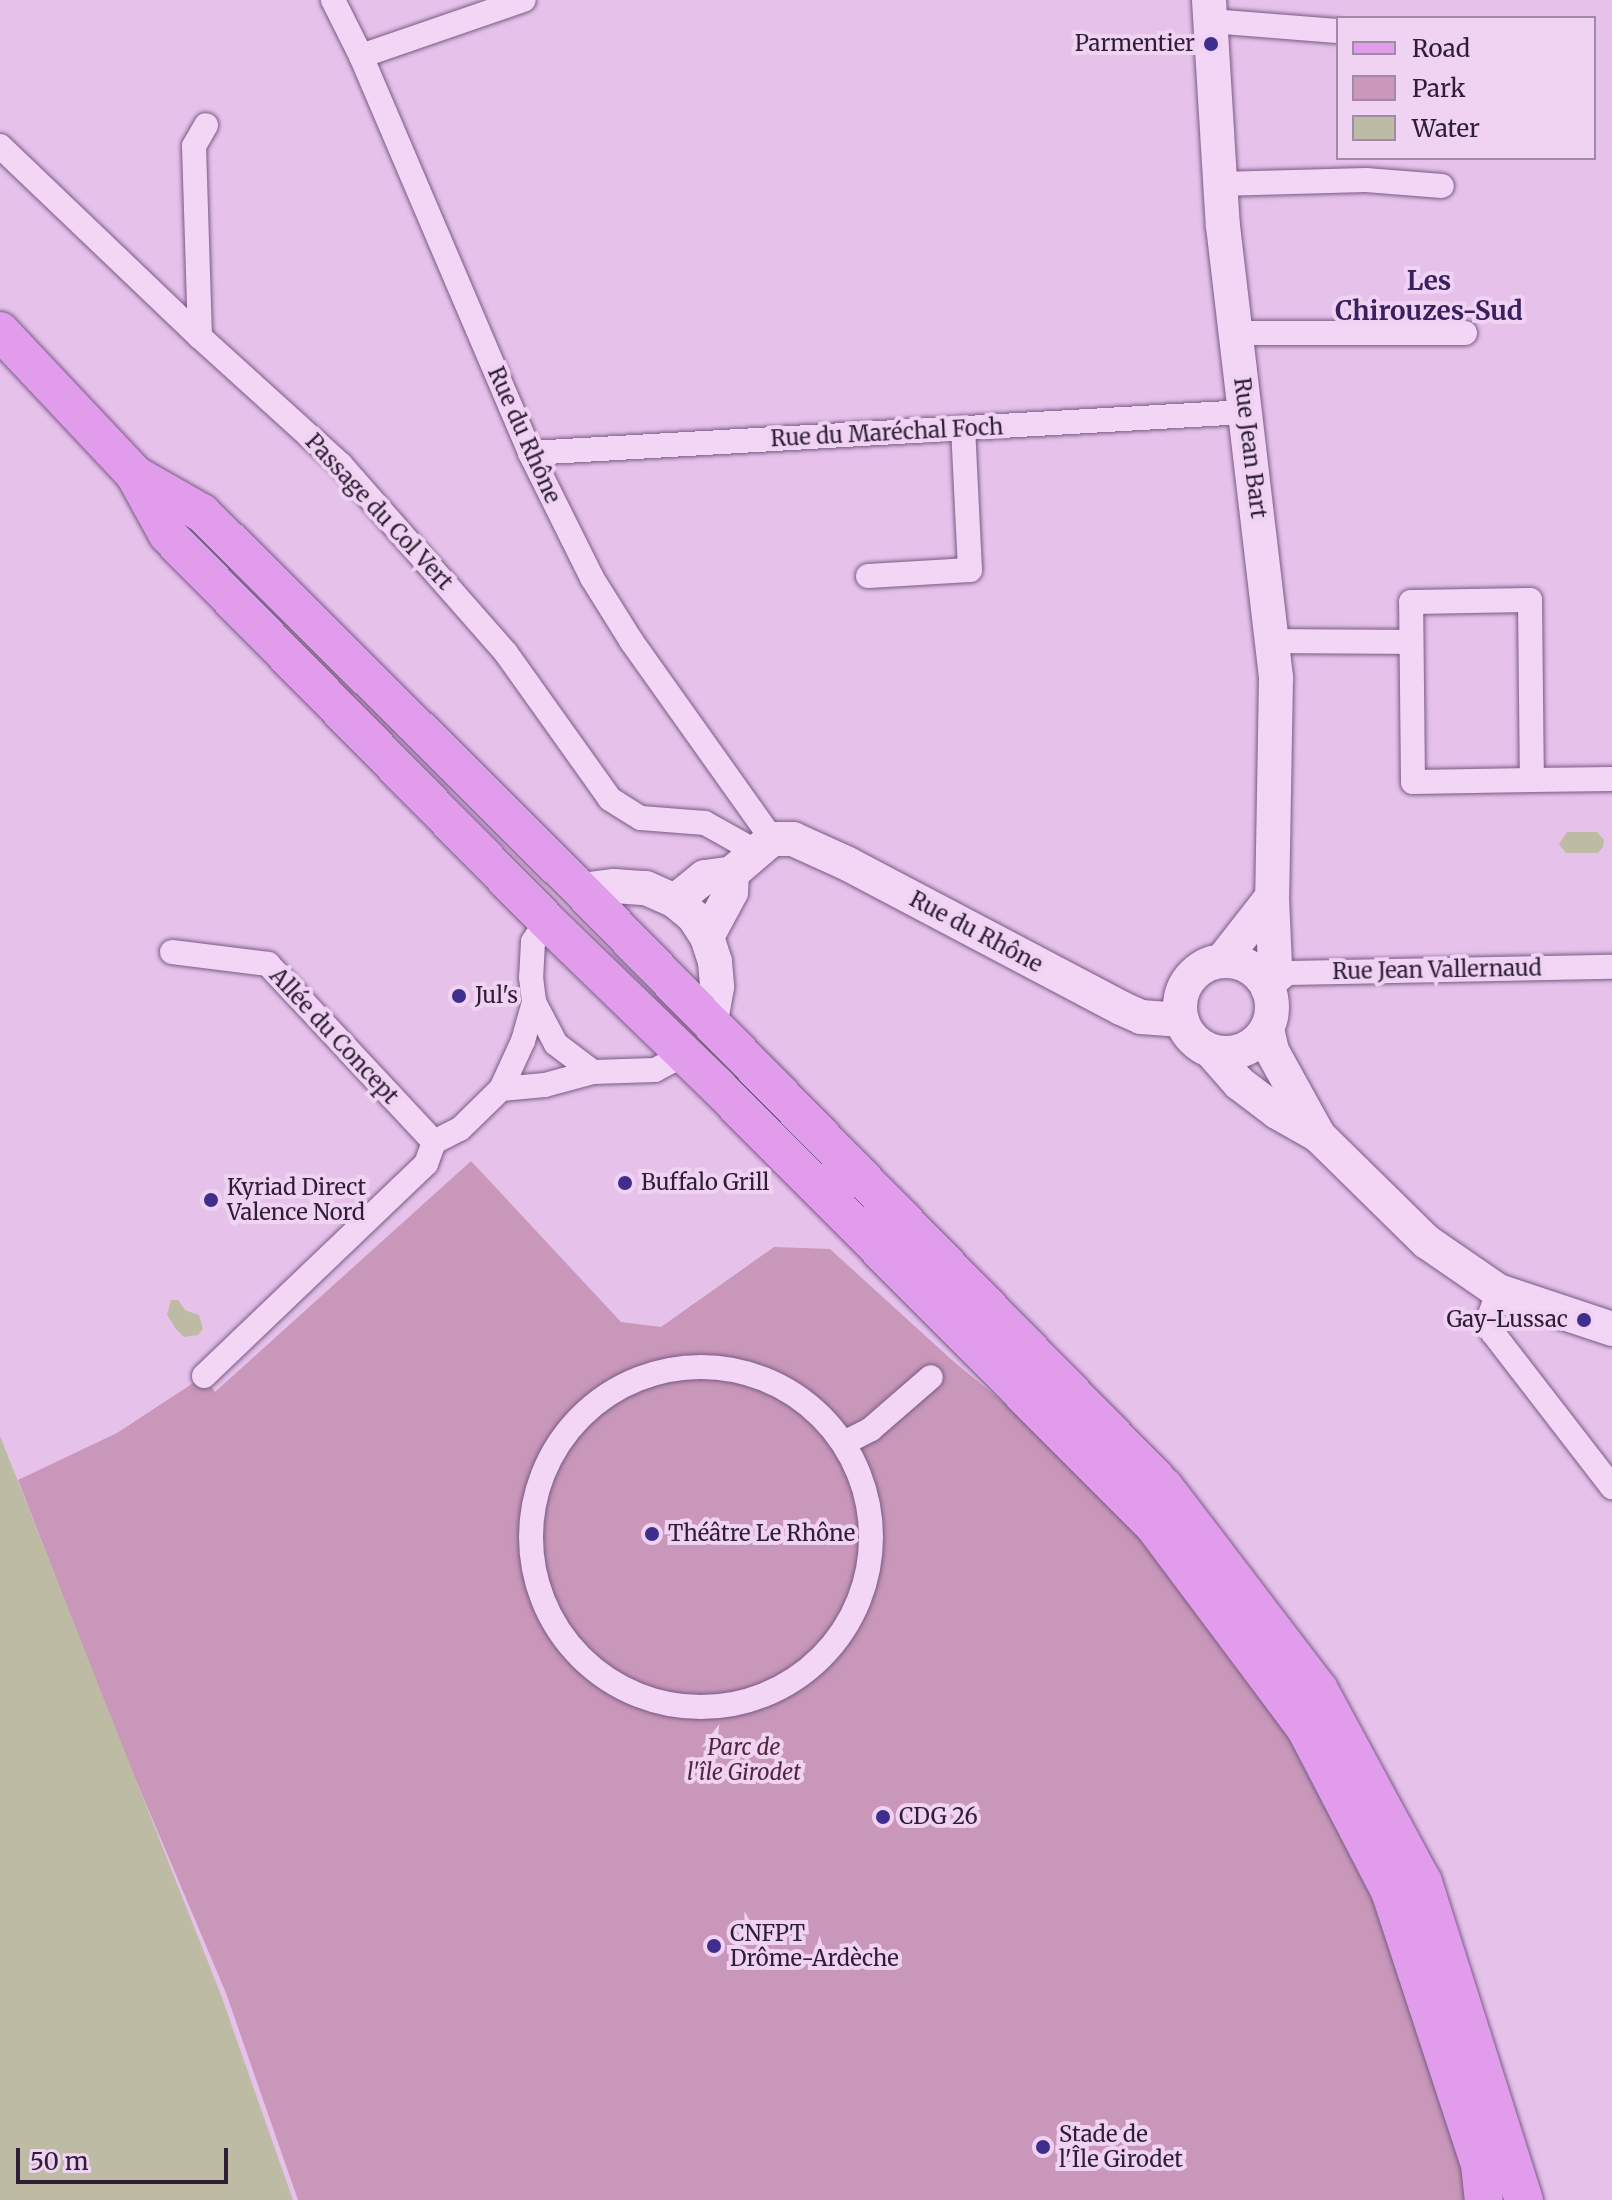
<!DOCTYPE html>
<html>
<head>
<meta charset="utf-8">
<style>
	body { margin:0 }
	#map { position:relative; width:1612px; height:2200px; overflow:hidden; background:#e6c2eb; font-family:Merriweather,serif }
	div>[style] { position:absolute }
	.green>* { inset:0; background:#c897b9 }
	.water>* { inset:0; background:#bebba4 }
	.roads { filter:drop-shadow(0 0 2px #785b84) drop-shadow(0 0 2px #785b84) }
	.street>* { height:24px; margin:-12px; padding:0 12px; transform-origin:12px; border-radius:12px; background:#f3d5f6 }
	.street>.ring { margin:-12px; padding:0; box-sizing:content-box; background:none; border:24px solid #f3d5f6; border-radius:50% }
	.secondary>* { height:34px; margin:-17px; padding:0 17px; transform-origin:17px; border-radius:17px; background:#f3d5f6 }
	.secondary>.ring { margin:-17px; padding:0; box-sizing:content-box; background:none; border:34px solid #f3d5f6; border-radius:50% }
	.primary>* { height:38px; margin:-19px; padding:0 19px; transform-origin:19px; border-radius:19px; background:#e29cec }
	.dots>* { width:22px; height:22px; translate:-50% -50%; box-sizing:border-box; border:4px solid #f0d2f3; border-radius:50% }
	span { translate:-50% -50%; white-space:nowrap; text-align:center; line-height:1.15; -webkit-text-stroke:8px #f0d2f3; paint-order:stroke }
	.poi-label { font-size:22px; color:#2d1e35 }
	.right { translate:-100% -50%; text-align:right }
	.left { translate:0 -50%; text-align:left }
	.street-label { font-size:22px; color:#2d1e35 }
	.park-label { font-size:22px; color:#50263d; font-style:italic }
	.quarter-label { font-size:26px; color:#39205f; font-weight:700 }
	.legend { position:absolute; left:1336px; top:16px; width:260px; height:144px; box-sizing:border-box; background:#f0d2f3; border:2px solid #a28aa7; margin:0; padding:10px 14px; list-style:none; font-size:24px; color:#2d1e35 }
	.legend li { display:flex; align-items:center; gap:16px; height:40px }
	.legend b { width:40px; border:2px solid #a28aa7 }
	.scale { position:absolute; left:16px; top:2148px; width:212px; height:36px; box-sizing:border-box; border:4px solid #2d1e35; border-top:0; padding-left:10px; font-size:24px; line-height:28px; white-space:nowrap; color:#2d1e35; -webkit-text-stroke:6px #f0d2f3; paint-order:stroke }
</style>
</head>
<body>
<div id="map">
	<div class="green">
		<div style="clip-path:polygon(471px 1161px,621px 1322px,661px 1327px,774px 1247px,830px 1249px,953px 1361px,1155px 1527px,1390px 1891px,1484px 2200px,298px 2200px,226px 1993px,116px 1733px,18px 1480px,117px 1433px,204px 1376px,215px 1392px)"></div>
	</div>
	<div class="water">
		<div style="clip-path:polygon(1567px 832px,1597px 832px,1604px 840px,1603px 847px,1598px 853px,1566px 853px,1559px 844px)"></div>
		<div style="clip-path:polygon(171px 1300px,178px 1300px,185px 1310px,199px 1315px,203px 1329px,198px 1335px,184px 1337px,176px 1329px,167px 1315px)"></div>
		<div style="clip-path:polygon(0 1436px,221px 1995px,293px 2200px,0 2200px)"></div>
	</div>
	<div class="roads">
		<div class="street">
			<div style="left:333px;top:0;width:63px;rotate:63.4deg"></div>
			<div style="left:361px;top:56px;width:431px;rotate:66.9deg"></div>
			<div style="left:530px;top:453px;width:140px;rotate:63.6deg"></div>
			<div style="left:592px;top:578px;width:75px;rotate:58deg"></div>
			<div style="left:632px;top:642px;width:242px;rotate:54.6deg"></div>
			<div style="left:1210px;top:21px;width:128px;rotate:4.5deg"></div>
			<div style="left:361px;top:56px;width:172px;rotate:-19deg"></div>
			<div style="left:0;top:146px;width:277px;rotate:43.7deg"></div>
			<div style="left:200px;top:337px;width:190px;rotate:42.2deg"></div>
			<div style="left:341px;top:465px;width:250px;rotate:48.7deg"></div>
			<div style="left:506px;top:653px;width:179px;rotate:54.5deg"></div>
			<div style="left:610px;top:799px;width:36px;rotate:32deg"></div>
			<div style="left:641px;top:818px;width:64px;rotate:4.5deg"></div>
			<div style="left:705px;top:823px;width:57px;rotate:29.2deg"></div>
			<div style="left:1219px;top:184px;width:147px;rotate:-1.6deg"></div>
			<div style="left:1366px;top:180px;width:76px;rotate:4.5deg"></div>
			<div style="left:1236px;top:333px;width:229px"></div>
			<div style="left:200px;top:337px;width:191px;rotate:-91.8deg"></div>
			<div style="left:194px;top:146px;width:24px;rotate:-60deg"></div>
			<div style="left:530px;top:453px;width:716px;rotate:-3.28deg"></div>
			<div style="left:868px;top:576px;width:102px;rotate:-3.4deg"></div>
			<div style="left:970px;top:570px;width:142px;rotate:-92.8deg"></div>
			<div style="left:1530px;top:600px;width:180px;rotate:89.4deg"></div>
			<div style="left:1532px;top:780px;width:119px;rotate:179deg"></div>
			<div style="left:1413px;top:782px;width:180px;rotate:-90.6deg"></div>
			<div style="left:1411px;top:602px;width:119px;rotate:-1deg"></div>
			<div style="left:1273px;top:641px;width:138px;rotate:0.4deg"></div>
			<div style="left:1532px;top:780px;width:80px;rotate:-0.7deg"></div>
			<div style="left:547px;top:921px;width:25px;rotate:124deg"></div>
			<div style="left:533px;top:942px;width:35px;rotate:93deg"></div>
			<div style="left:531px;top:977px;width:25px;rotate:83deg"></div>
			<div style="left:534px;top:1002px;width:47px;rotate:62.4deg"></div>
			<div style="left:556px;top:1044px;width:46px;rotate:37.1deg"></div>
			<div style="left:593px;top:1072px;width:62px;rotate:-1.8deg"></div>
			<div style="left:655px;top:1070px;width:32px;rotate:-28deg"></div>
			<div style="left:172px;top:952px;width:97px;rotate:7.1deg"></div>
			<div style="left:268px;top:964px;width:243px;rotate:47deg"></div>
			<div style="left:1268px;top:989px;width:26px;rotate:-39deg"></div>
			<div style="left:1288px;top:973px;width:324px;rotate:-1.1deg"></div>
			<div style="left:501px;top:1089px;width:44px;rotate:-5.2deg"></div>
			<div style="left:545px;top:1085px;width:50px;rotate:-15.2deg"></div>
			<div style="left:1498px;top:1291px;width:22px;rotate:108deg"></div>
			<div style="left:1491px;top:1312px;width:21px;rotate:85deg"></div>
			<div style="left:1493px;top:1333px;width:195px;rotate:52.3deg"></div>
			<div class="ring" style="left:531px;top:1367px;width:316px;height:316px"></div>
			<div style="left:204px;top:1376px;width:307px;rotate:-43.7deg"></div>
			<div style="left:426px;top:1164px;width:23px;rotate:-70deg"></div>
			<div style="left:434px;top:1142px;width:29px;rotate:-27deg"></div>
			<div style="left:460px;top:1129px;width:57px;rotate:-44.3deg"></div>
			<div style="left:501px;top:1089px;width:53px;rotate:-65.4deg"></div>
			<div style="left:523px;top:1041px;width:41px;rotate:-74.2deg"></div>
			<div style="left:844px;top:1443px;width:30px;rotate:-27deg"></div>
			<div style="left:871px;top:1429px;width:79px;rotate:-40.9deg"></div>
		</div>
		<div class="secondary">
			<div style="left:1209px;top:0;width:226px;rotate:86.5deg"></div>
			<div style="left:1223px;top:226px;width:455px;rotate:83.3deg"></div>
			<div style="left:1276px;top:678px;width:219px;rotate:91deg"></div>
			<div style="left:1272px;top:897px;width:69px;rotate:87.5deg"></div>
			<div style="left:1275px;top:966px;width:24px;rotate:107deg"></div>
			<div style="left:581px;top:890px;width:33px;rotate:-7deg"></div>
			<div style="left:614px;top:886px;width:32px;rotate:4deg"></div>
			<div style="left:646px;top:888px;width:32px;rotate:24deg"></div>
			<div style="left:675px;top:901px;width:25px;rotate:40deg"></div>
			<div style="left:694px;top:917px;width:24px;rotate:57deg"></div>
			<div style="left:707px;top:937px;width:26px;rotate:72deg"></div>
			<div style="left:715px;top:962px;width:25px;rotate:85deg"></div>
			<div style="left:717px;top:987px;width:36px;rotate:100deg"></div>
			<div style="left:675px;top:901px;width:38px;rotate:-39deg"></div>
			<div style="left:705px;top:877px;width:27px;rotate:-8deg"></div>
			<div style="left:732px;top:873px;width:52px;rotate:-40.4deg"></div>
			<div style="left:772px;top:839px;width:21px"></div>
			<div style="left:793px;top:839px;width:60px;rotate:24.4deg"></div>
			<div style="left:848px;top:864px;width:309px;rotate:27.8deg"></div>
			<div style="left:1121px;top:1008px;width:22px;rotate:24deg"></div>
			<div style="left:1141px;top:1017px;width:41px;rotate:4.2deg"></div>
			<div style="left:707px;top:937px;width:51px;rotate:-61.9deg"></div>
			<div style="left:731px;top:892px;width:19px;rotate:-87deg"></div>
			<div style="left:1222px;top:961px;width:81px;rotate:-52deg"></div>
			<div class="ring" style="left:1180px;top:961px;width:58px;height:58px"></div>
			<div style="left:1267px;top:1029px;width:23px;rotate:77deg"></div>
			<div style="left:1272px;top:1051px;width:97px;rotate:61.1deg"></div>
			<div style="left:1319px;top:1136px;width:151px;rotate:44.5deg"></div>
			<div style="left:1427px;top:1242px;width:86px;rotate:34.6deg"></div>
			<div style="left:1498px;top:1291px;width:120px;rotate:18.4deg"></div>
			<div style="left:1211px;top:1051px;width:43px;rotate:48.8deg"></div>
			<div style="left:1239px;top:1083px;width:48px;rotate:37.3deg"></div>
			<div style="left:1277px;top:1112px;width:45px;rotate:29.4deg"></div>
		</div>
		<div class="primary">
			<div style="left:0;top:331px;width:197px;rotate:46.8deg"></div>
			<div style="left:135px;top:475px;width:68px;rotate:61.2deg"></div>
			<div style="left:168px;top:535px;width:541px;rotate:45.52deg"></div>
			<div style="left:547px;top:921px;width:238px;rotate:44.1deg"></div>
			<div style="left:718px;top:1087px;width:620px;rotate:45.2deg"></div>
			<div style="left:1155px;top:1527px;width:252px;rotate:53.2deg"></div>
			<div style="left:1306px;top:1729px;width:182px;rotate:62.6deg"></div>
			<div style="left:1390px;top:1891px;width:287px;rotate:71.8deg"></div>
			<div style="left:1480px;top:2164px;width:36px;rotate:84deg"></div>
			<div style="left:135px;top:475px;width:77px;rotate:29.6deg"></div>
			<div style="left:202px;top:513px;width:535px;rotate:44.85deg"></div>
			<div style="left:581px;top:890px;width:834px;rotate:45.68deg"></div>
			<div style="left:1164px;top:1487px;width:255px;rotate:52.6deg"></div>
			<div style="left:1319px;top:1690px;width:218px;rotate:61.6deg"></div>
			<div style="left:1423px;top:1882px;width:334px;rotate:72.4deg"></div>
		</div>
	</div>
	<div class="dots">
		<div style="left:1211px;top:44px;background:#402e8f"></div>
		<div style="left:459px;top:996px;background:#402e8f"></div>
		<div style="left:625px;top:1183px;background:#402e8f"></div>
		<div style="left:211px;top:1200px;background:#402e8f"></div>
		<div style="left:1584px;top:1320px;background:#402e8f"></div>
		<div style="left:652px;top:1534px;background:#402e8f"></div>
		<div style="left:883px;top:1817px;background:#402e8f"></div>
		<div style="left:714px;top:1946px;background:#402e8f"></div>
		<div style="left:1043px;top:2147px;background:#402e8f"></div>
	</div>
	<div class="poi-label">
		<span class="right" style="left:1195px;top:44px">Parmentier</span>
		<span class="left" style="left:475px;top:996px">Jul's</span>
		<span class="left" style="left:641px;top:1183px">Buffalo Grill</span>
		<span class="left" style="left:227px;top:1200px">Kyriad Direct<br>Valence Nord</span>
		<span class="right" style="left:1568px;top:1320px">Gay-Lussac</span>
		<span class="left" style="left:668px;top:1534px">Théâtre Le Rhône</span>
		<span class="left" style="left:899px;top:1817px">CDG 26</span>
		<span class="left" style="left:730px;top:1946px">CNFPT<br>Drôme-Ardèche</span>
		<span class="left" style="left:1059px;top:2147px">Stade de<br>l'Île Girodet</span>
	</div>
	<div class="street-label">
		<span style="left:887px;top:433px;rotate:-3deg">Rue du Maréchal Foch</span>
		<span style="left:524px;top:435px;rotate:66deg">Rue du Rhône</span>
		<span style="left:1250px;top:448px;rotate:83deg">Rue Jean Bart</span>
		<span style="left:379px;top:512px;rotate:47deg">Passage du Col Vert</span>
		<span style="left:976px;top:932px;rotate:28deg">Rue du Rhône</span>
		<span style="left:1437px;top:970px;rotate:-1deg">Rue Jean Vallernaud</span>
		<span style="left:334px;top:1036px;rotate:47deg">Allée du Concept</span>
	</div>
	<div class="park-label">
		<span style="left:744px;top:1760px">Parc de<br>l'île Girodet</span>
	</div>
	<div class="quarter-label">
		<span style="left:1429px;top:296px">Les<br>Chirouzes-Sud</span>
	</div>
	<ul class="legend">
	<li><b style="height:10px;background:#e29cec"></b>Road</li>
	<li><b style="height:22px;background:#c897b9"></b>Park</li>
	<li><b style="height:22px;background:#bebba4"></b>Water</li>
	</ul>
	<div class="scale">50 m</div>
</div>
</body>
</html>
